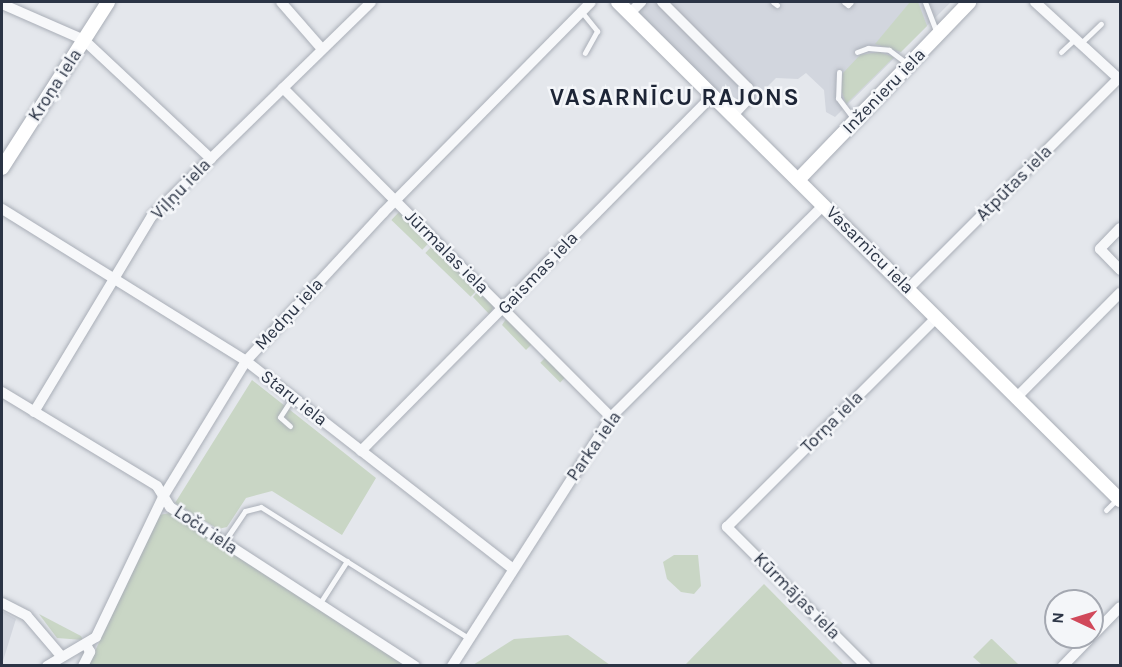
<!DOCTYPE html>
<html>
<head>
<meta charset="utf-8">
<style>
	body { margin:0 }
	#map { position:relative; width:1122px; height:667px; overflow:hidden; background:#e4e7ec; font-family:Karla,sans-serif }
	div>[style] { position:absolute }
	.built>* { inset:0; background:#d2d6de }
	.green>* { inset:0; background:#c9d6c5; transform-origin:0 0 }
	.roads { filter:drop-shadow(0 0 2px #a9aeb7) drop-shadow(0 0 2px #a9aeb7) }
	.lane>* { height:5px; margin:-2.5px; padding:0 2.5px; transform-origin:2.5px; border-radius:2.5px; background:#f7f8fa }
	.street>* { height:10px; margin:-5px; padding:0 5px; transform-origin:5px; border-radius:5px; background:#f7f8fa }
	.secondary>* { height:14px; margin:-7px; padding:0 7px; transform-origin:7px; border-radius:7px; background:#fff }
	span { translate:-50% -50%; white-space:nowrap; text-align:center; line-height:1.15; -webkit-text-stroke:5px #f4f6f9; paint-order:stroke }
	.street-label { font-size:18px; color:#2b3445 }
	.district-label { font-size:24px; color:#1d2536; font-weight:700; letter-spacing:1.5px }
	.frame { position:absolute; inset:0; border:3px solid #2b3445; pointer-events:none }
	.north { position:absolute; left:1044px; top:589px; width:60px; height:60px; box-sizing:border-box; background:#f4f6f9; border:2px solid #a4a8b1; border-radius:50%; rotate:274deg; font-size:16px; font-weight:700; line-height:24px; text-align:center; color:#2b3445 }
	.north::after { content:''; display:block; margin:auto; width:21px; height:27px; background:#d1495b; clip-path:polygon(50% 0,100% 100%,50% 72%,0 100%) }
</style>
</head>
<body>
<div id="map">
	<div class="built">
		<div style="clip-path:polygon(634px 2px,951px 2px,835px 117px,826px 112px,824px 90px,806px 73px,798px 79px,776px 78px,736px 118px,626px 9px)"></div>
		<div style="clip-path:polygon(2px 611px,16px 619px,2px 664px)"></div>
	</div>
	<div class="green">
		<div style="clip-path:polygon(910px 2px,918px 2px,927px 26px,901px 52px,875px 44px)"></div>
		<div style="clip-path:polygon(879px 52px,894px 57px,846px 104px,841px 89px,843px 73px,860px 55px)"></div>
		<div style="left:399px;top:212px;width:43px;height:11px;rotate:44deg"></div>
		<div style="left:433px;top:245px;width:63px;height:11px;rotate:44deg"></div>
		<div style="clip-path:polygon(478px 291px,494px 305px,490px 315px,473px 297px)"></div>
		<div style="clip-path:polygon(506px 319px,532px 344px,526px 350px,502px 325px)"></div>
		<div style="left:546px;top:357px;width:28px;height:8px;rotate:45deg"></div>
		<div style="clip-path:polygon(252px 380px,376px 478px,342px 535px,272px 491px,246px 498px,227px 527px,218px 529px,175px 503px)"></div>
		<div style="clip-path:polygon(170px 513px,404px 665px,88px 666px,159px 515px)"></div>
		<div style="clip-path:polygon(698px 555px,701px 586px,694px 594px,681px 592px,667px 579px,663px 562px,674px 555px)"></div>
		<div style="clip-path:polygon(764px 584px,844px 665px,685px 665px)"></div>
		<div style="clip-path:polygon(39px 614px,81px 636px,83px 640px,57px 638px)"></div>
		<div style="clip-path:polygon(568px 635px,610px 665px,473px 665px,514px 639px)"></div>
		<div style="clip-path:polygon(991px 639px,992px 639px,1019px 665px,982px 665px,973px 657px)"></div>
	</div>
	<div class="roads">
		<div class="lane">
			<div style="left:773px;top:2px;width:5px;rotate:37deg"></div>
			<div style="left:844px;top:2px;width:5px;rotate:37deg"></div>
			<div style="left:848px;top:5px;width:4px;rotate:-45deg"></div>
			<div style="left:925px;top:2px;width:34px;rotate:69deg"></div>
			<div style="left:581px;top:11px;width:26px;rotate:51deg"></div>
			<div style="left:597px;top:31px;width:25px;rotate:119deg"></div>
			<div style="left:1080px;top:44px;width:29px;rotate:-44deg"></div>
			<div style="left:857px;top:52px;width:12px;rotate:-20deg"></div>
			<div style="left:868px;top:48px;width:21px;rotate:5deg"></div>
			<div style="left:889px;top:50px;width:25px;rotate:37deg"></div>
			<div style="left:1061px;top:52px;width:19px;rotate:-43deg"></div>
			<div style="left:839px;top:72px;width:26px;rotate:92deg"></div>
			<div style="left:838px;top:98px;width:26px;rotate:53deg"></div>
			<div style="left:290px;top:426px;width:13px;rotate:-138deg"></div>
			<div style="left:280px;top:417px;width:24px;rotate:-57deg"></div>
			<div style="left:1106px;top:510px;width:16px;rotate:-45deg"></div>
			<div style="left:224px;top:542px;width:37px;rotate:-56deg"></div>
			<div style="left:245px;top:511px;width:16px;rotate:-14deg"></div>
			<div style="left:261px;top:507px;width:245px;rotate:32.3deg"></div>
			<div style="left:320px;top:603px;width:50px;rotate:-57.3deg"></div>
		</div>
		<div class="street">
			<div style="left:281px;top:2px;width:62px;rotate:48.9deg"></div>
			<div style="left:662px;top:2px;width:122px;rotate:45deg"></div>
			<div style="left:748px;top:88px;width:10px;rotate:84deg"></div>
			<div style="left:749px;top:98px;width:23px;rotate:133deg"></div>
			<div style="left:1035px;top:2px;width:114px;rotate:42.5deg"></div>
			<div style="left:2px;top:4px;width:90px;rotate:23.7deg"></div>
			<div style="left:84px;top:40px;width:174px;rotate:43.1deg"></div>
			<div style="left:630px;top:13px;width:16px;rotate:-45deg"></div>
			<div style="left:283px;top:88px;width:465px;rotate:45.1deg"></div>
			<div style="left:2px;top:209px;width:287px;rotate:31.9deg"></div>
			<div style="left:246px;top:361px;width:338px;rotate:37.9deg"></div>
			<div style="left:1120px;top:228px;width:29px;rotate:134deg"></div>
			<div style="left:1100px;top:249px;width:29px;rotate:46deg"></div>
			<div style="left:908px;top:289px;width:300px;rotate:-45deg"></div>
			<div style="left:2px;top:392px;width:181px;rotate:31.2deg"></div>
			<div style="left:157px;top:486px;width:25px;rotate:58deg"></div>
			<div style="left:170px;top:507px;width:292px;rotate:33deg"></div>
			<div style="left:1018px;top:396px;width:145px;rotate:-45.3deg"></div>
			<div style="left:34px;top:412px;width:229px;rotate:-59deg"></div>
			<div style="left:152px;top:216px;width:306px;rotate:-44.3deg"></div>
			<div style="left:361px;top:451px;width:501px;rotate:-45.32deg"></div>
			<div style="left:2px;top:603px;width:28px;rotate:27deg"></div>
			<div style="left:27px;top:616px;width:52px;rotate:49.6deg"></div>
			<div style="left:1092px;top:636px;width:40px;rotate:-46deg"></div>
			<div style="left:47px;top:666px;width:57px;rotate:-30.6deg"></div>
			<div style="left:96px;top:637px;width:155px;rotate:-64.4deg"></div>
			<div style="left:163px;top:497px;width:159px;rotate:-58.6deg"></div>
			<div style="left:246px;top:361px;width:202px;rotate:-47.2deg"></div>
			<div style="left:383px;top:213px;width:296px;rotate:-45.4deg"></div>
			<div style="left:83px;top:666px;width:16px;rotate:-63deg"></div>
			<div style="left:90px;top:652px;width:9px;rotate:-117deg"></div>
			<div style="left:452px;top:666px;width:295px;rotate:-57.4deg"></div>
			<div style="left:611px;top:417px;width:301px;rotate:-44.9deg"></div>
			<div style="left:866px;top:666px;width:197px;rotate:-135deg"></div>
			<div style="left:727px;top:527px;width:297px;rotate:-45deg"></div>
			<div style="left:1063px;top:666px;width:40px;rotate:-46deg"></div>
		</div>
		<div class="secondary">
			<div style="left:618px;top:2px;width:707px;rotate:44.77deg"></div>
			<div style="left:2px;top:168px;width:197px;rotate:-57.4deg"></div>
			<div style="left:798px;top:180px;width:247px;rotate:-46.1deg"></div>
		</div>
	</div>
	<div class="street-label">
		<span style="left:55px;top:85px;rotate:-57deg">Kroņa iela</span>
		<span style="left:884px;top:91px;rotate:-46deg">Inženieru iela</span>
		<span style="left:1014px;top:183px;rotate:-45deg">Atpūtas iela</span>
		<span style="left:181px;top:189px;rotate:-46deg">Viļņu iela</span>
		<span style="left:870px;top:250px;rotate:45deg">Vasarnīcu iela</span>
		<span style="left:447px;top:252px;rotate:45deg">Jūrmalas iela</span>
		<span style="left:538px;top:273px;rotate:-46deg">Gaismas iela</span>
		<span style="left:289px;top:314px;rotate:-47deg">Medņu iela</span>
		<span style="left:294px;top:398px;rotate:38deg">Staru iela</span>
		<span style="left:832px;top:422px;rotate:-45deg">Torņa iela</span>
		<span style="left:594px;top:446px;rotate:-55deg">Parka iela</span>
		<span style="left:206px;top:530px;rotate:34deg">Loču iela</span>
		<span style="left:797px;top:596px;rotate:45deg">Kūrmājas iela</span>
	</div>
	<div class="district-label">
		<span style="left:675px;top:98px">VASARNĪCU RAJONS</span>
	</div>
	<div class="frame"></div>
	<div class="north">N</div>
</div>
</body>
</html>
